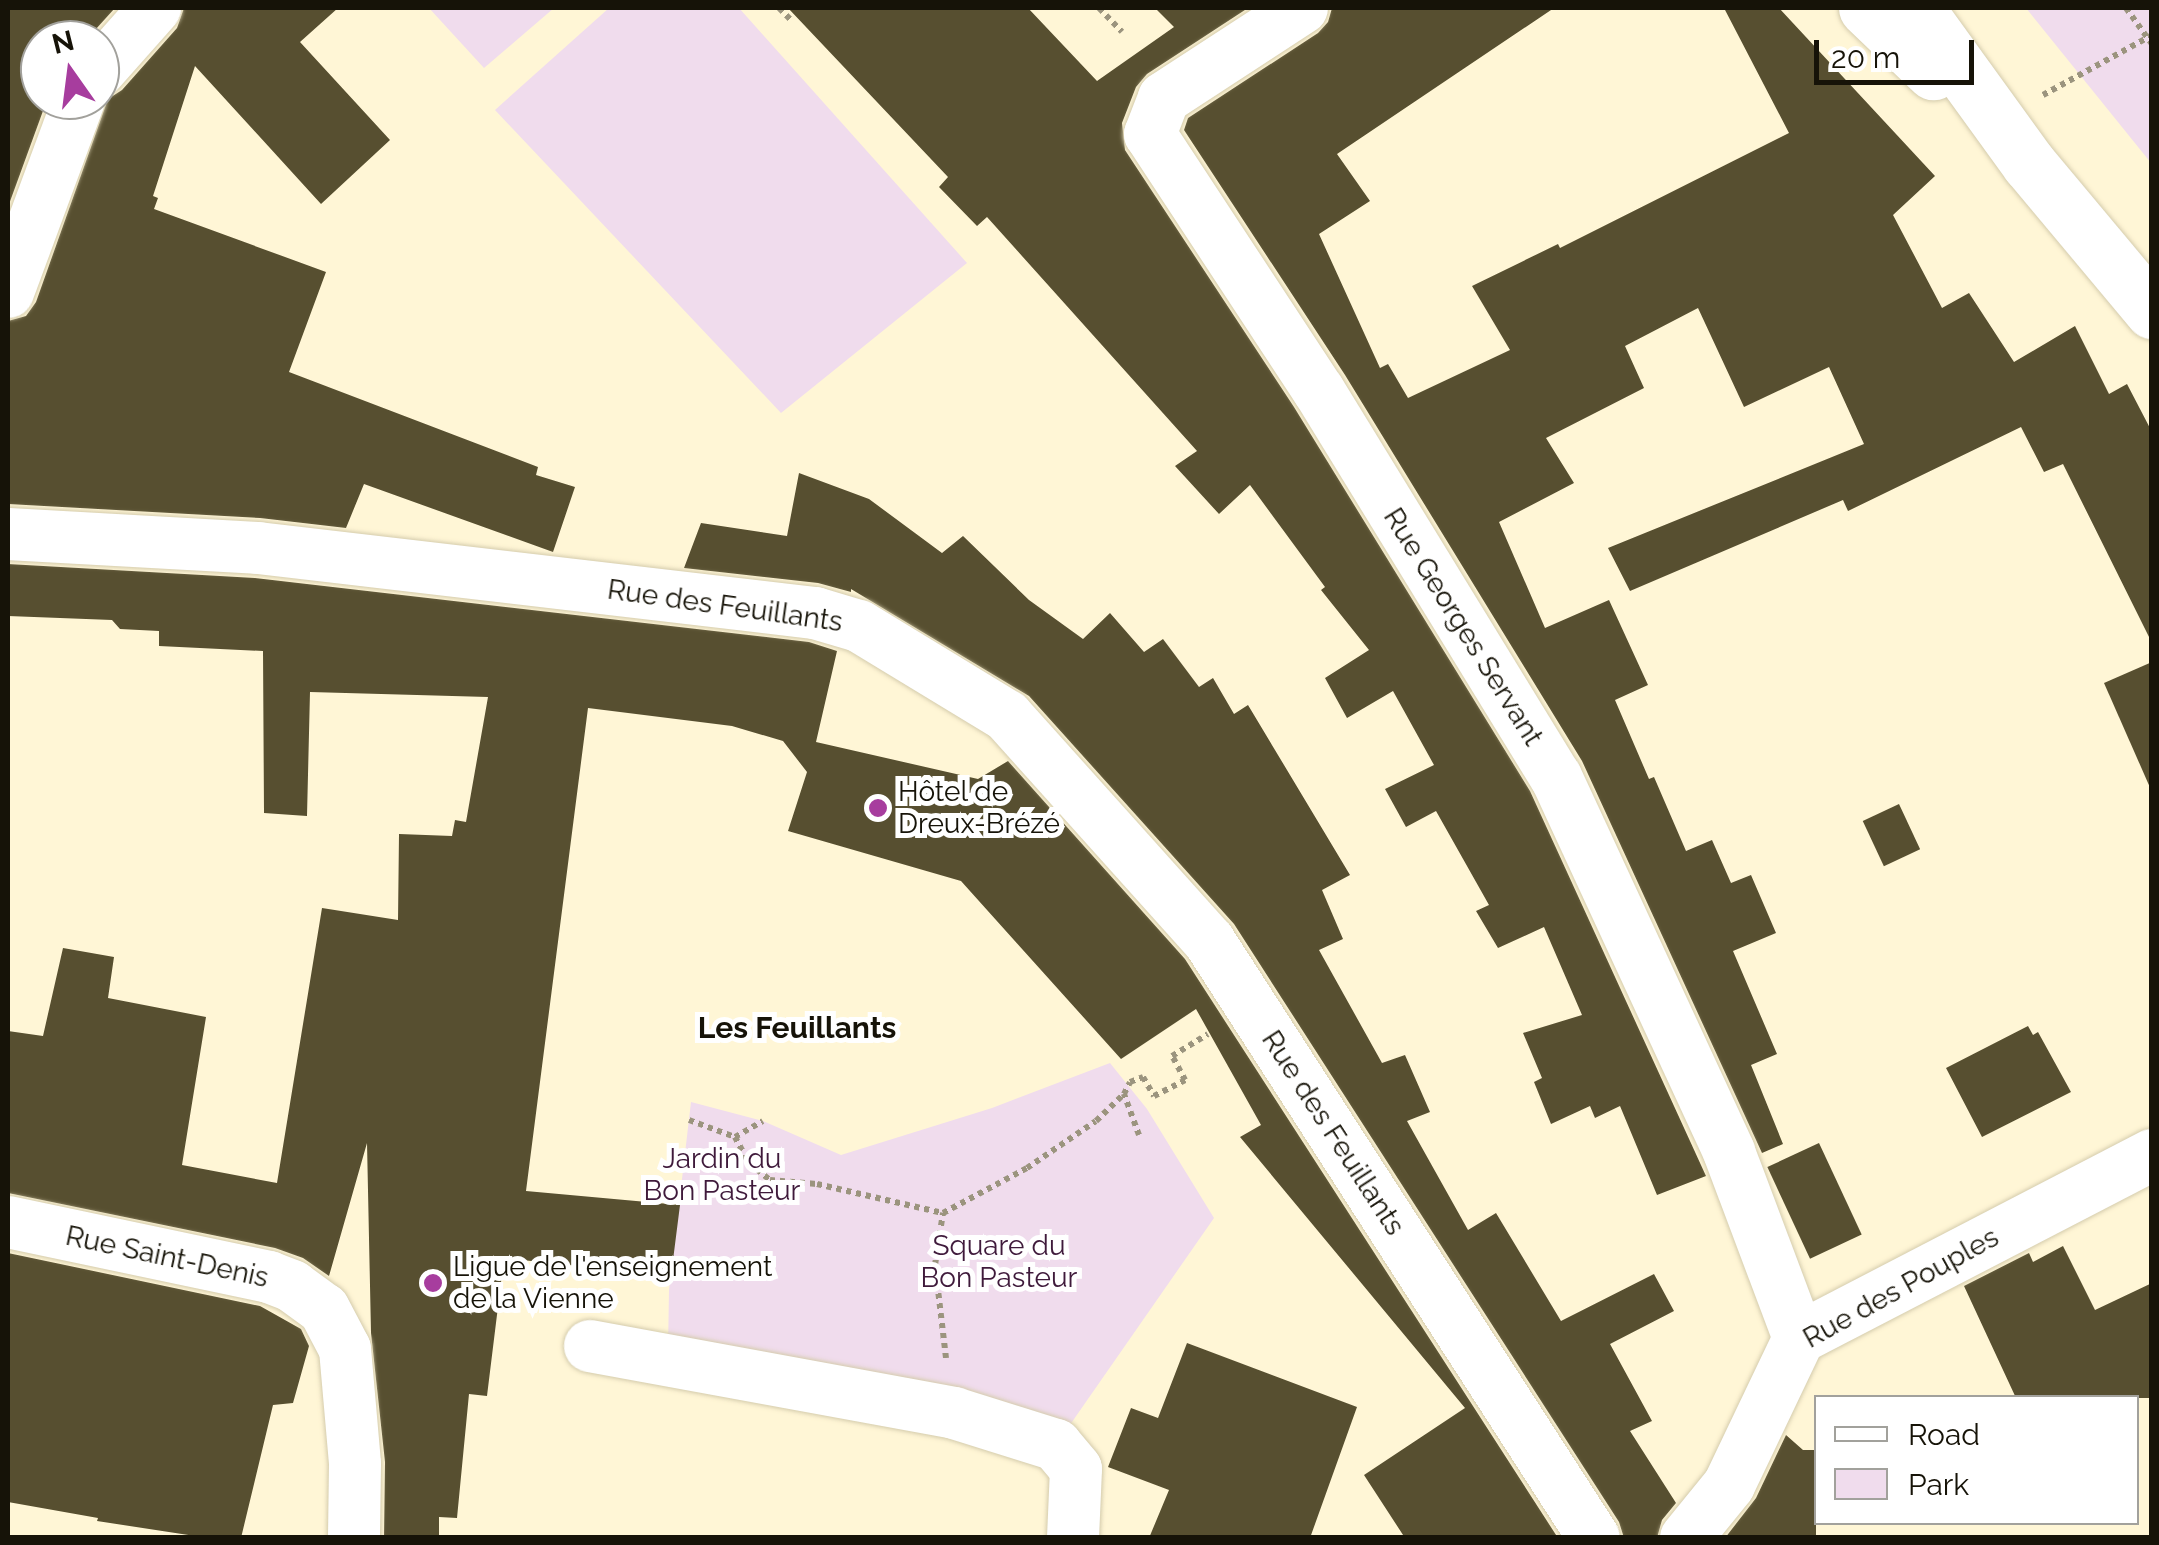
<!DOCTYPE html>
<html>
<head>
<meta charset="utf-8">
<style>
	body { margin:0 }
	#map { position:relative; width:2159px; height:1545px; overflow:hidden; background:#fff6d6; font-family:Raleway,sans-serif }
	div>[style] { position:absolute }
	.green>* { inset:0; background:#f0dced }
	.building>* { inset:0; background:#574f30; transform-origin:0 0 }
	.path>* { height:6px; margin-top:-3px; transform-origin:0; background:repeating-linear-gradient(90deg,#9b947e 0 5px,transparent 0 10px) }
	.roads { filter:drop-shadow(0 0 2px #d5ccad) drop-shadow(0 0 2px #d5ccad) }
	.minor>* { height:52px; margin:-26px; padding:0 26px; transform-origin:26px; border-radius:26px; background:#fff }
	.major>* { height:55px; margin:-27.5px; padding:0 27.5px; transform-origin:27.5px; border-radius:27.5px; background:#fff }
	.dots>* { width:28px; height:28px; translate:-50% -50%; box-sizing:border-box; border:5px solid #fff; border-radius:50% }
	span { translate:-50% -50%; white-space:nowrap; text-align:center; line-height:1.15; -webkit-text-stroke:10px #fff; paint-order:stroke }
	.street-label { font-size:28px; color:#161308 }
	.poi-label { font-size:28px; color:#161308 }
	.left { translate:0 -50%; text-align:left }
	.park-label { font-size:28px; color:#3f1a3b }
	.neighbourhood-label { font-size:30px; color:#161308; font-weight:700 }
	.frame { position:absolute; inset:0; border:10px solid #161308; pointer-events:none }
	.legend { position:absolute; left:1814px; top:1395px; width:325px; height:130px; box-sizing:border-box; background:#fff; border:2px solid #a2a19c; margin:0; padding:12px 18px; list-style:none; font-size:30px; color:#161308 }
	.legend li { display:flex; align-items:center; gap:20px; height:50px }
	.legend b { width:50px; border:2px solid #a2a19c }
	.north { position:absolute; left:20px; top:20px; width:100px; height:100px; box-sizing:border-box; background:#fff; border:2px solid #a2a19c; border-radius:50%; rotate:346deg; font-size:28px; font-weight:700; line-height:40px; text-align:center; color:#161308 }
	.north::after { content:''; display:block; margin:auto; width:35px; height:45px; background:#a73d9e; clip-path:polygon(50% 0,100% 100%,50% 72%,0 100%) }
	.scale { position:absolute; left:1814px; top:40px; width:160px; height:45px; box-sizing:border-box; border:5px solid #161308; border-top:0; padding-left:12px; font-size:30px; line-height:35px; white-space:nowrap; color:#161308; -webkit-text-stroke:8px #fff; paint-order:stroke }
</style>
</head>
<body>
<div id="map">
	<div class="green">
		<div style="clip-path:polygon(429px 8px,554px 8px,484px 68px)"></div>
		<div style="clip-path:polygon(609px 8px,739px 8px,967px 263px,781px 413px,495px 110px)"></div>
		<div style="clip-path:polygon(2026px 8px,2151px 8px,2151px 163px)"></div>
		<div style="clip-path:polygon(1110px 1063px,1147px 1109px,1214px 1218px,1065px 1432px,668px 1351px,669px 1290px,691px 1102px,763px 1121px,841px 1155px,992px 1108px)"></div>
	</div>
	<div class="building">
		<div style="clip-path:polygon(8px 8px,115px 8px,86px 40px,40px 40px,40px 100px,47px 100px,8px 207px)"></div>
		<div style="clip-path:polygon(184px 8px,338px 8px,300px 42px,390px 140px,321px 204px,195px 66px,153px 196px,158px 198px,154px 209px,326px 272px,289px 372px,538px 467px,536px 475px,575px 487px,553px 552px,364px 484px,346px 528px,260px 518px,8px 504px,8px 321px,26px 316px,36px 302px,108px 99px,122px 90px,177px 28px)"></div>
		<div style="clip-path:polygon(788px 8px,1028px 8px,1097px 81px,1174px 27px,1155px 8px,1248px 8px,1147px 74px,1136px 87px,1122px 123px,1125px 150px,1294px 407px,1530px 791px,1706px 1176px,1657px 1195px,1620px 1106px,1595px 1118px,1590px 1106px,1551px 1124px,1534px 1082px,1542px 1078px,1523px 1033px,1582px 1015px,1544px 927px,1498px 948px,1476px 911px,1489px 905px,1436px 811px,1406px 827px,1385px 789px,1434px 765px,1393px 691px,1347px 718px,1325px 678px,1369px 650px,1321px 590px,1325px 587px,1250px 485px,1219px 514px,1175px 466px,1197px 451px,987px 217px,977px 226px,939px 187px,948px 177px)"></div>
		<div style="clip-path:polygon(1332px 8px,1554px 8px,1337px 154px,1370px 201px,1319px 234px,1380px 368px,1388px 364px,1408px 398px,1510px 350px,1472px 286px,1558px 244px,1560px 248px,1789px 133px,1724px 8px,1779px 8px,1935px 176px,1893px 215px,1942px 308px,1969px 293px,2014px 362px,2075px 326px,2109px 394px,2127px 384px,2152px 432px,2152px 643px,2063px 464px,2044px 472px,2021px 427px,1848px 511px,1843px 500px,1630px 591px,1608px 548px,1864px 444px,1829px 367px,1744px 407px,1698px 308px,1625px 346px,1644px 388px,1546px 438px,1574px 483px,1499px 522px,1545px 628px,1609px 600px,1648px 685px,1615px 700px,1649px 779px,1654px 777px,1686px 851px,1712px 840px,1731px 883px,1751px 875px,1776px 933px,1733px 951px,1777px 1054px,1751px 1065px,1783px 1144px,1762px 1153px,1582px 761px,1345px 375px,1184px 130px,1188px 118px,1318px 33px,1328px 22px)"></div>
		<div style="clip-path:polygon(799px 473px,869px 499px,942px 553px,963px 536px,1029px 600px,1083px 639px,1110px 613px,1144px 652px,1163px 639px,1199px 687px,1213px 678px,1234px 714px,1248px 705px,1350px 875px,1322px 890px,1343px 939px,1319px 950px,1382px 1063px,1405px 1055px,1430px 1112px,1407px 1121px,1468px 1230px,1496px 1213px,1561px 1321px,1654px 1274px,1674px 1311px,1610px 1344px,1652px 1421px,1630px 1431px,1676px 1503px,1662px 1520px,1657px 1538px,1624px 1538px,1619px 1522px,1234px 924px,1029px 696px,851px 589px,851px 592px,818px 583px,684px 568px,701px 523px,787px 536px)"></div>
		<div style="clip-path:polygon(8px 564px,255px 578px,809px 642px,837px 651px,816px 742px,978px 779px,1008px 761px,1185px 959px,1558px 1538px,1405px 1538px,1364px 1475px,1465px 1408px,1240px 1137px,1261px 1125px,1196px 1009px,1121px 1059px,961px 881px,788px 831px,807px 772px,783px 741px,732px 726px,588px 708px,526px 1191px,680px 1205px,671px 1276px,504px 1258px,487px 1396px,469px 1394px,457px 1518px,439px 1517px,439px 1538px,384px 1538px,385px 1462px,371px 1333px,367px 1143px,329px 1276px,303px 1258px,275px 1248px,8px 1193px,8px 1031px,43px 1036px,63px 948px,114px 957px,108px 998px,206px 1017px,182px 1165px,277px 1183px,322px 908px,398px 920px,399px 834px,452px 836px,455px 820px,466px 822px,488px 697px,310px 692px,307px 816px,264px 813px,263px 651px,159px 646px,159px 631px,120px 629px,112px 620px,8px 616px)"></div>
		<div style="clip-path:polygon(2152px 662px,2152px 792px,2104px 683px)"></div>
		<div style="left:1899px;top:804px;width:50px;height:40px;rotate:65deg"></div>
		<div style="clip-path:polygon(2028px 1026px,2033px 1035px,2038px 1032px,2071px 1092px,1982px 1137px,1946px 1068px)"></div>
		<div style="left:1819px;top:1143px;width:101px;height:57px;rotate:65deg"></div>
		<div style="clip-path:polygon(2063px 1246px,2095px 1310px,2152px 1283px,2152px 1398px,2016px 1398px,1964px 1286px,2029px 1253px,2033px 1262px)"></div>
		<div style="clip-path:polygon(8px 1253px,260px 1306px,301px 1329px,309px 1346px,293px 1403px,273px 1405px,241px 1538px,208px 1538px,97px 1521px,98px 1518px,8px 1502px)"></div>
		<div style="clip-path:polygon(1187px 1343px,1357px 1407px,1310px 1538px,1149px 1538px,1169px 1490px,1108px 1467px,1131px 1408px,1158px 1418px)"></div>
		<div style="clip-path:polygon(1786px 1435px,1803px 1450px,1816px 1450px,1816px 1538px,1725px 1538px,1756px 1498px)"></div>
	</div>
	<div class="path">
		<div style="left:779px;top:8px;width:16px;rotate:45deg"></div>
		<div style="left:1099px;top:8px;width:33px;rotate:46deg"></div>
		<div style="left:2126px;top:8px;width:44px;rotate:54.2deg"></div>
		<div style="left:2043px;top:95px;width:124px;rotate:-28.8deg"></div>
		<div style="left:689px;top:1120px;width:49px;rotate:20.3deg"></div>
		<div style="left:735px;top:1137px;width:30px;rotate:62deg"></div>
		<div style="left:749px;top:1163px;width:27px;rotate:39deg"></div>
		<div style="left:770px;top:1180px;width:47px;rotate:4.9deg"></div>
		<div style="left:817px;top:1184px;width:129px;rotate:13deg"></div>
		<div style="left:1139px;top:1135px;width:44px;rotate:-110.1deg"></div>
		<div style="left:1124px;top:1094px;width:13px;rotate:-63deg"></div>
		<div style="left:1130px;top:1082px;width:14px;rotate:-21deg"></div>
		<div style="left:1143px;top:1077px;width:22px;rotate:60deg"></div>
		<div style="left:1154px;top:1096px;width:35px;rotate:-27deg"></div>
		<div style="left:1185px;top:1080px;width:27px;rotate:-118deg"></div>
		<div style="left:1172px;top:1056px;width:42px;rotate:-31.4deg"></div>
		<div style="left:735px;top:1137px;width:32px;rotate:-30deg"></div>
		<div style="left:946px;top:1358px;width:94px;rotate:-96.7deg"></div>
		<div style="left:935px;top:1265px;width:53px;rotate:-81.3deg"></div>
		<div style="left:943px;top:1213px;width:95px;rotate:-28.2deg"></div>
		<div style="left:1027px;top:1168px;width:83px;rotate:-34.3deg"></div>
		<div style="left:1096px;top:1121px;width:39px;rotate:-44deg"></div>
	</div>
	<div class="roads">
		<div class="minor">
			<div style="left:1302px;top:8px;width:165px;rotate:146.9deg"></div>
			<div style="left:1164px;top:98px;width:39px;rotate:111deg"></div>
			<div style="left:1150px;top:134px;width:308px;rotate:56.7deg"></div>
			<div style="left:1319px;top:391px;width:453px;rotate:58.5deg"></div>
			<div style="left:1556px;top:777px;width:413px;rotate:65.2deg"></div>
			<div style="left:1729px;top:1152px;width:199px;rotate:69.4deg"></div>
			<div style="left:100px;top:70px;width:83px;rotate:-48.4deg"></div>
			<div style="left:8px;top:292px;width:205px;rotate:-69.7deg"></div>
			<div style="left:8px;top:534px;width:250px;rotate:3.2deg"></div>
			<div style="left:258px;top:548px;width:561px;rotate:6.66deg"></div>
			<div style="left:815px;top:613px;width:46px;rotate:16.5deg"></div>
			<div style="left:859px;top:626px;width:173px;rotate:31.3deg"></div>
			<div style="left:1007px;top:716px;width:302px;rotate:48.1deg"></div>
			<div style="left:1209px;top:941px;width:710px;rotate:57.18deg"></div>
			<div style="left:8px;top:1222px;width:267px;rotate:11.9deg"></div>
			<div style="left:269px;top:1277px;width:25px;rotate:21deg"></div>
			<div style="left:292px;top:1286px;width:39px;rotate:36deg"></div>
			<div style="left:324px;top:1309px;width:45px;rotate:62.3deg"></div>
			<div style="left:345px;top:1349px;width:115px;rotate:85deg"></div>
			<div style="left:355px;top:1464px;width:74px;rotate:90.8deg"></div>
			<div style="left:590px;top:1346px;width:370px;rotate:10.4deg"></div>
			<div style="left:954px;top:1413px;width:107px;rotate:17.4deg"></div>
			<div style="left:1056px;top:1445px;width:31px;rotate:50deg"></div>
			<div style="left:1076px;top:1469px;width:69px;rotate:92.5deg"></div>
			<div style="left:1686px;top:1538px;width:68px;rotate:-50.9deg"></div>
			<div style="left:1729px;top:1485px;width:163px;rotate:-64.5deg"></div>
			<div style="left:1799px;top:1338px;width:398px;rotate:-27.4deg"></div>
		</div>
		<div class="major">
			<div style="left:1866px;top:8px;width:93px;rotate:43.7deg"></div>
			<div style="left:1916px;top:8px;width:193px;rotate:54.1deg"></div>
			<div style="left:2029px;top:164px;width:192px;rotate:50.1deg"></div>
		</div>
	</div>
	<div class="dots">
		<div style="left:878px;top:808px;background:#a73d9e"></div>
		<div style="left:433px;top:1283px;background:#a73d9e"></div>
	</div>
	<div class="street-label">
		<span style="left:725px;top:606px;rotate:8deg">Rue des Feuillants</span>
		<span style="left:1463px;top:627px;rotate:58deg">Rue Georges Servant</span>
		<span style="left:1333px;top:1133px;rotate:57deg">Rue des Feuillants</span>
		<span style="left:167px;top:1257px;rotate:12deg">Rue Saint-Denis</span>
		<span style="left:1901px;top:1288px;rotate:-29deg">Rue des Pouples</span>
	</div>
	<div class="poi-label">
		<span class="left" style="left:898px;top:808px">Hôtel de<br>Dreux-Brézé</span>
		<span class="left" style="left:453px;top:1283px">Ligue de l'enseignement<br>de la Vienne</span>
	</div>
	<div class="park-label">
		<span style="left:722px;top:1175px">Jardin du<br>Bon Pasteur</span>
		<span style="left:999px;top:1262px">Square du<br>Bon Pasteur</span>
	</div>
	<div class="neighbourhood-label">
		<span style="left:797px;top:1028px">Les Feuillants</span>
	</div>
	<div class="frame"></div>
	<ul class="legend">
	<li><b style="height:12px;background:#fff"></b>Road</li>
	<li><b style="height:28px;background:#f0dced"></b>Park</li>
	</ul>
	<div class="north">N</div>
	<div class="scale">20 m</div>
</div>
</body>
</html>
